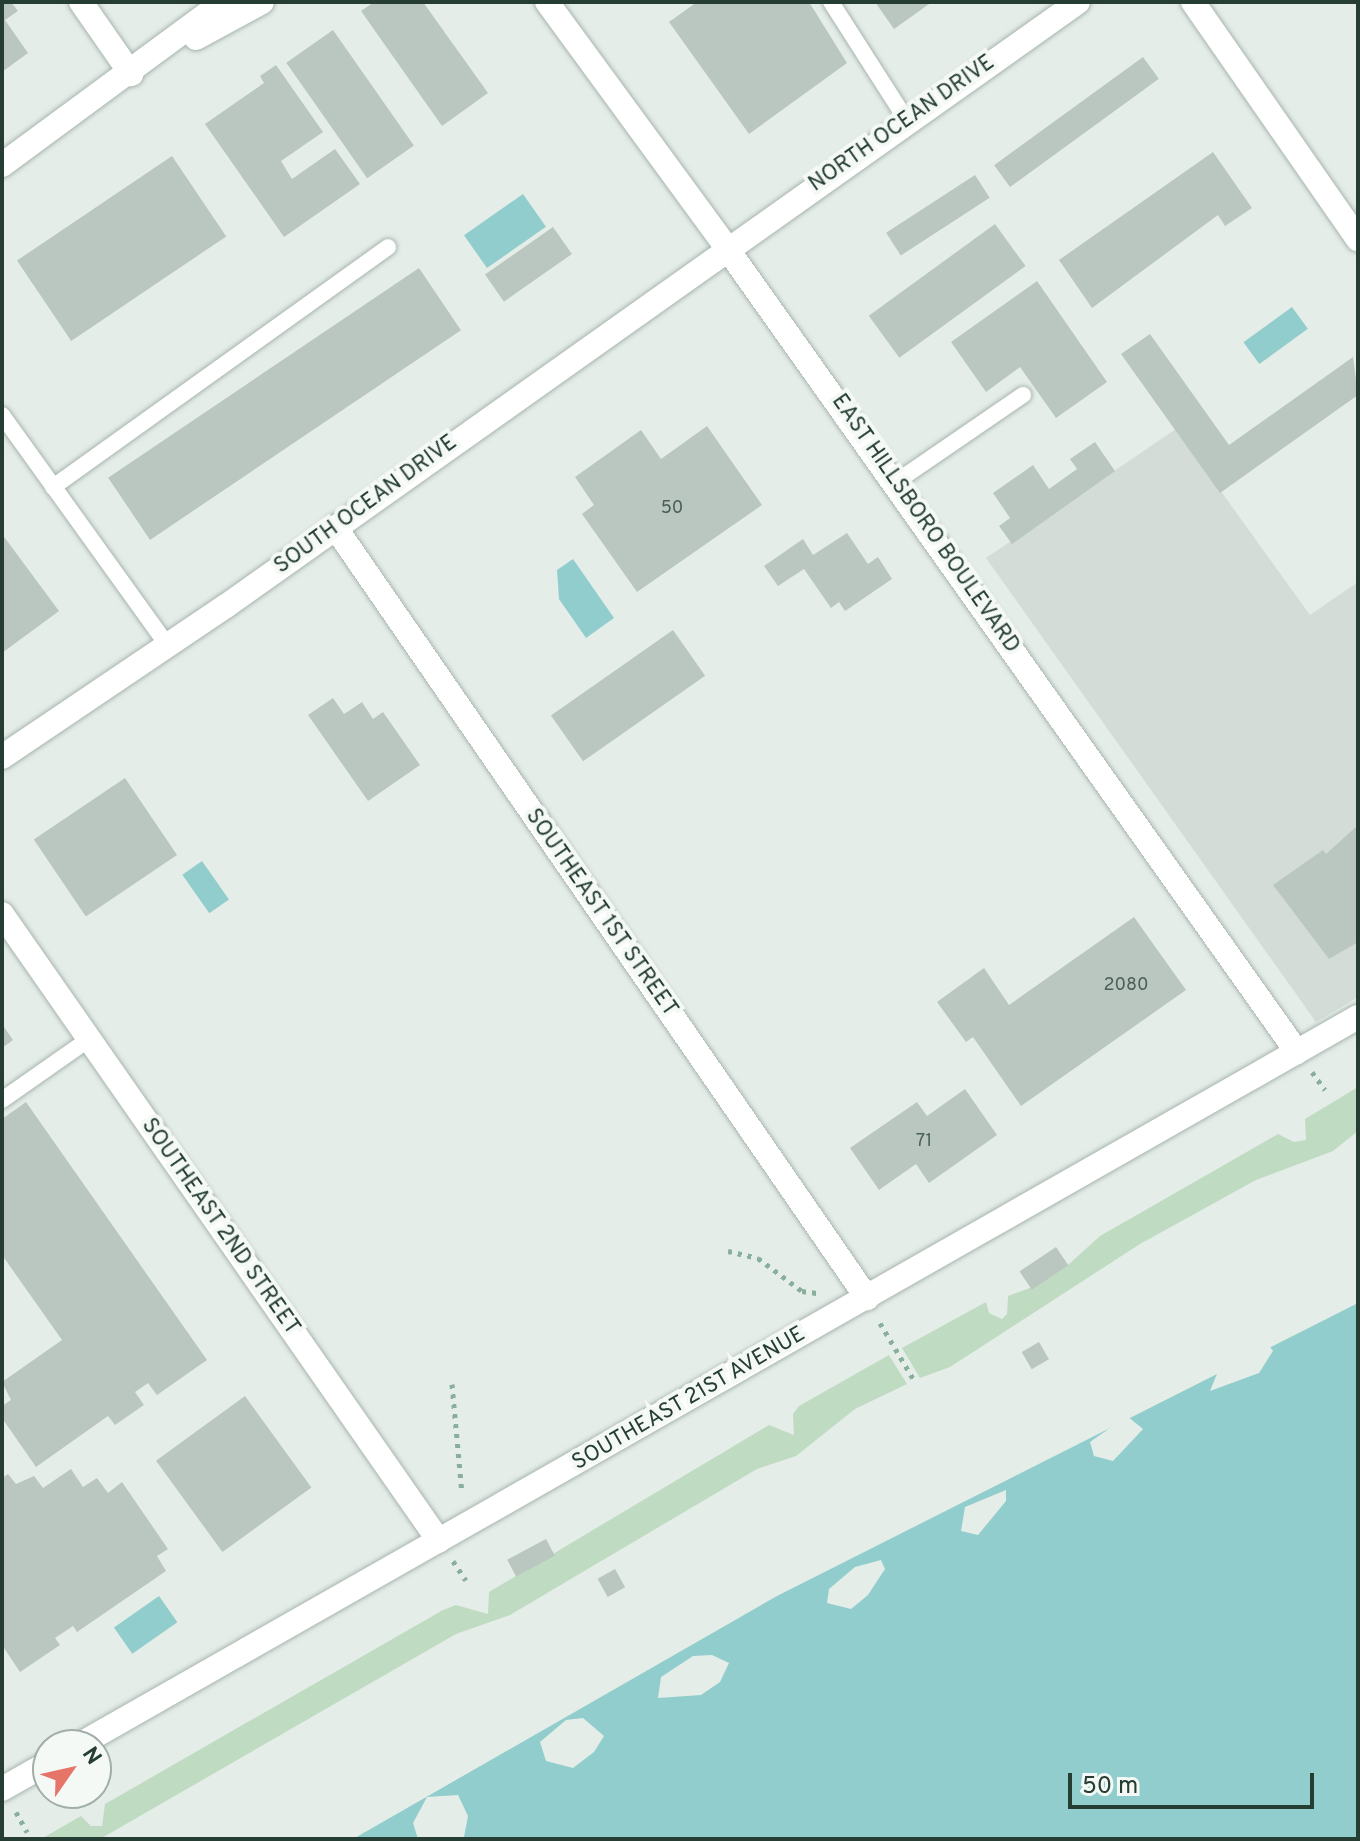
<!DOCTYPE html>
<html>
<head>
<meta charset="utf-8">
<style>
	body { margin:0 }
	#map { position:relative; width:1360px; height:1841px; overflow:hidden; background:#e5ede8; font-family:Overpass,sans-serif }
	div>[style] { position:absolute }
	.built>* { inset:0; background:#d3dcd6 }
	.green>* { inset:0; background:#bfdcc3 }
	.water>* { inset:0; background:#91cdcd; transform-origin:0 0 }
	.pier>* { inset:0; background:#e5ede8 }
	.building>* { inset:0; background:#bac7c0; transform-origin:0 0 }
	.path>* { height:5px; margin-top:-2.5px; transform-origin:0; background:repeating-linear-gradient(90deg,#88ae9c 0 4px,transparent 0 10px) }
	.roads { filter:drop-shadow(0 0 2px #a8b5ae) drop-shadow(0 0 2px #a8b5ae) }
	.service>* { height:16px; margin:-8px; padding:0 8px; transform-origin:8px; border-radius:8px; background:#fff }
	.minor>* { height:24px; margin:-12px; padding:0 12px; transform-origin:12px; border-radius:12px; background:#fff }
	.secondary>* { height:24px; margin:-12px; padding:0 12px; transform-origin:12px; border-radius:12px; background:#fff }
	span { translate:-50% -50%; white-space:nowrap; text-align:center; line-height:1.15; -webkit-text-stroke:8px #f5f9f6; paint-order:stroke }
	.number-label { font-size:18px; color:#4a6056 }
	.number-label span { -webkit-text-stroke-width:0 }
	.street-label { font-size:22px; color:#253d33 }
	.frame { position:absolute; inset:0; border:4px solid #253d33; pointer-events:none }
	.north { position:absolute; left:32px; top:1729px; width:80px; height:80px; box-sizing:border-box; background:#f5f9f6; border:2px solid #a2aea8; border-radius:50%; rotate:56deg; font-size:22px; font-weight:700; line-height:32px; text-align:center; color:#253d33 }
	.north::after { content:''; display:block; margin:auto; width:28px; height:36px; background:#e77469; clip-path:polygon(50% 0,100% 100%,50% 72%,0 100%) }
	.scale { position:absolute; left:1068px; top:1773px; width:246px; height:36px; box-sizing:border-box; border:4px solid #253d33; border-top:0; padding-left:10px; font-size:24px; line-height:28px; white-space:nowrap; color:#253d33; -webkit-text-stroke:6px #f5f9f6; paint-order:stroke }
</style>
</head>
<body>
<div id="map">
	<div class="built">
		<div style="clip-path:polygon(1176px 429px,1310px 615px,1358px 582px,1358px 997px,1316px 1022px,986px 558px)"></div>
	</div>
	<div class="green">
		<div style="clip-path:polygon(1358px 1087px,1358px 1131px,1333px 1151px,1256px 1180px,1140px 1244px,950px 1367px,920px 1378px,902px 1348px,986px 1302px,989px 1313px,1002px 1319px,1007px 1314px,1008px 1296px,1030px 1288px,1068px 1265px,1100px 1236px,1278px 1134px,1294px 1142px,1306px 1140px,1305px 1119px)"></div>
		<div style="clip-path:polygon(889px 1355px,907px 1384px,855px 1409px,796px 1456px,757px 1469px,510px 1615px,456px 1634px,100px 1839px,41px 1839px,81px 1816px,91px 1826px,102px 1826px,105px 1804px,443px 1610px,456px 1605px,488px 1614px,489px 1592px,769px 1425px,794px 1435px,793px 1414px,799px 1406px)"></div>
	</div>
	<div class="water">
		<div style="left:523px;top:194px;width:40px;height:72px;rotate:55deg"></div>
		<div style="left:1292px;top:307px;width:27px;height:60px;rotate:54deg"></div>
		<div style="clip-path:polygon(573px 559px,614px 618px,586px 638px,559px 599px,557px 570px)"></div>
		<div style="left:202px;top:861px;width:47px;height:24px;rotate:55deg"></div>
		<div style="clip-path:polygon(1358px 1303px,1358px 1839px,353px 1839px,777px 1596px)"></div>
		<div style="left:159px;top:1596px;width:32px;height:55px;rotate:55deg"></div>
	</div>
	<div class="pier">
		<div style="clip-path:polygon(1268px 1344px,1273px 1351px,1259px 1373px,1210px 1391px,1219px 1369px)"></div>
		<div style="clip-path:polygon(1127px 1416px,1143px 1429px,1113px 1461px,1094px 1456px,1090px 1442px)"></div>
		<div style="clip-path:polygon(1006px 1490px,1006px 1501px,978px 1535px,961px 1531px,965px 1507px)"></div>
		<div style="clip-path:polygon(881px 1560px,885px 1569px,868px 1595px,851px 1609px,827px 1603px,829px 1589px,855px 1567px)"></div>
		<div style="clip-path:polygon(712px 1655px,729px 1663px,720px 1682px,701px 1695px,658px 1698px,661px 1677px,693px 1656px)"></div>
		<div style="clip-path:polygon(583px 1718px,604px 1736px,594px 1752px,573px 1768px,546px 1761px,540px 1742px,566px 1720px)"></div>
		<div style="clip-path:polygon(458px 1795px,468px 1816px,464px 1837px,418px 1839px,413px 1823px,427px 1797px)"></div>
	</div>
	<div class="building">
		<div style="clip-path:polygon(2px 2px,11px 2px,18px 11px,5px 20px,28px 53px,2px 72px)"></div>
		<div style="clip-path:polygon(374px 2px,423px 2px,488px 93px,442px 126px,361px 11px)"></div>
		<div style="clip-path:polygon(697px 2px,809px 2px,847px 63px,749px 134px,669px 22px)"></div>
		<div style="clip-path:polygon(875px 2px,932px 2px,894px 29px)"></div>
		<div style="left:333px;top:30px;width:141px;height:57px;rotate:55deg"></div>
		<div style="left:1143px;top:57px;width:27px;height:184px;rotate:54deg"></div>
		<div style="clip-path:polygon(276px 65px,323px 132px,281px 161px,292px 179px,335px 149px,360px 184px,284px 237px,205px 124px,264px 83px,260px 76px)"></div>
		<div style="clip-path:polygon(1213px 152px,1252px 208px,1225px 226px,1218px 215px,1092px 308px,1059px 260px)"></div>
		<div style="left:172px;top:156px;width:97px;height:187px;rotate:56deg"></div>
		<div style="left:975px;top:175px;width:27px;height:106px;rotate:57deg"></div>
		<div style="left:995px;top:224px;width:52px;height:156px;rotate:54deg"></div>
		<div style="left:553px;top:227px;width:33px;height:83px;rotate:55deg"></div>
		<div style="left:419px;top:268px;width:75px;height:375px;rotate:56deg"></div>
		<div style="clip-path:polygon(1037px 281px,1107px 382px,1056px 418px,1020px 367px,986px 392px,951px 342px)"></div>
		<div style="clip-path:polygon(1150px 334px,1229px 445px,1353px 357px,1358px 395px,1220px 493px,1121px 354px)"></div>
		<div style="clip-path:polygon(707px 426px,762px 505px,637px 592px,582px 514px,594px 505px,575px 477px,641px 430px,661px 459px)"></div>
		<div style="clip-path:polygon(1095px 442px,1115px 471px,1012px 544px,999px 526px,1010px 518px,993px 493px,1033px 465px,1049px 489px,1077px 469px,1070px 459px)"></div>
		<div style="clip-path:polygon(847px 533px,868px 564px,878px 557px,892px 579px,845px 611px,839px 602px,831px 608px,804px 569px,778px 586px,764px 566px,803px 539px,813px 555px)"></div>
		<div style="clip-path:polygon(2px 534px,59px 611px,2px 653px)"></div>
		<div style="left:673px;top:630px;width:56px;height:149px;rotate:55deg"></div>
		<div style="clip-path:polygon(333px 698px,344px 714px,362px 702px,373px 719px,383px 712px,420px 765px,368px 801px,308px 715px)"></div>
		<div style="left:125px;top:778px;width:93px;height:110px;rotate:56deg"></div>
		<div style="clip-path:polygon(1358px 825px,1358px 942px,1329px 959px,1273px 885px,1323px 850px,1326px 854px)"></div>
		<div style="clip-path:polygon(1134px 917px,1186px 990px,1021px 1106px,973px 1037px,966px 1042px,937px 1002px,984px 968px,1009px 1005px)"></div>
		<div style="clip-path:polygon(2px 1024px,13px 1040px,2px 1048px)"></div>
		<div style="clip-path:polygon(965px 1089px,997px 1135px,929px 1183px,916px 1164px,879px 1190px,850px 1148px,917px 1102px,927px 1116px)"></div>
		<div style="clip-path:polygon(26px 1102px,207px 1360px,157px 1395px,148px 1383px,135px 1392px,144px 1405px,115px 1425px,108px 1416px,36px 1467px,2px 1418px,2px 1406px,11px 1400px,2px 1382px,62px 1340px,2px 1255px,2px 1119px)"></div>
		<div style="left:1056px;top:1247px;width:22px;height:44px;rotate:56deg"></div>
		<div style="left:1039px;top:1342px;width:20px;height:20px;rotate:60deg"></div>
		<div style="left:245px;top:1396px;width:113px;height:110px;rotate:54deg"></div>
		<div style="clip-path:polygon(71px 1469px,83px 1487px,97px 1478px,108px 1493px,122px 1482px,168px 1549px,157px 1556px,166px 1571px,77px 1632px,73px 1626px,55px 1638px,60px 1645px,20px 1672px,2px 1645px,2px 1478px,8px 1474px,16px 1484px,34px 1476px,43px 1488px)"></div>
		<div style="left:546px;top:1539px;width:19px;height:44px;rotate:62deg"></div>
		<div style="left:615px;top:1569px;width:21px;height:20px;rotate:61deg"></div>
	</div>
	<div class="path">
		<div style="left:1312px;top:1072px;width:22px;rotate:54deg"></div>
		<div style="left:728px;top:1251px;width:31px;rotate:13deg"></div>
		<div style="left:758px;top:1258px;width:55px;rotate:36.9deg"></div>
		<div style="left:802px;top:1291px;width:15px;rotate:8deg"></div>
		<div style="left:880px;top:1323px;width:66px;rotate:59.2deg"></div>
		<div style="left:452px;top:1384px;width:109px;rotate:84.8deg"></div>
		<div style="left:453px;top:1561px;width:23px;rotate:56deg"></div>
		<div style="left:16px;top:1812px;width:23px;rotate:61deg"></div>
	</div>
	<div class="roads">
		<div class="service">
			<div style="left:831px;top:2px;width:141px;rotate:57.4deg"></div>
			<div style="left:2px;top:415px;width:283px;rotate:54.3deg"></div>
			<div style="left:896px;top:482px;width:154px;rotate:-34.4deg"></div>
			<div style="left:53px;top:487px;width:412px;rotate:-35.6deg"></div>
			<div style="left:2px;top:1100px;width:106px;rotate:-35deg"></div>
		</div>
		<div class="minor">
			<div style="left:81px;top:2px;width:88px;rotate:55.2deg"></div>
			<div style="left:1193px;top:2px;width:289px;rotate:55.2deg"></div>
			<div style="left:196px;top:38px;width:75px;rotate:-28.6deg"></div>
			<div style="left:2px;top:165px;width:275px;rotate:-36.4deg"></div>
			<div style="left:726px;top:247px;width:987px;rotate:54.65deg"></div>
			<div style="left:335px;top:527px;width:937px;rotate:55.39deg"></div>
			<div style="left:2px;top:914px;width:764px;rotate:55.12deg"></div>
			<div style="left:79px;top:1745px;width:1472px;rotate:-29.65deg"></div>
			<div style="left:2px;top:1789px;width:53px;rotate:-29.5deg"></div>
		</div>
		<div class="secondary">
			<div style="left:547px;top:2px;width:303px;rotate:53.8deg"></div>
			<div style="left:2px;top:757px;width:270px;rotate:-34deg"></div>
			<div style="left:226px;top:606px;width:1044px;rotate:-35.33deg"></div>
		</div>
	</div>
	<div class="number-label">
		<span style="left:672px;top:509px">50</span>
		<span style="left:1126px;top:986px">2080</span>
		<span style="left:924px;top:1142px">71</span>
	</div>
	<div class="street-label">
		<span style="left:902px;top:124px;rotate:-35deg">NORTH OCEAN DRIVE</span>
		<span style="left:366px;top:505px;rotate:-36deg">SOUTH OCEAN DRIVE</span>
		<span style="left:925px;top:524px;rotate:55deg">EAST HILLSBORO BOULEVARD</span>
		<span style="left:601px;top:913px;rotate:55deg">SOUTHEAST 1ST STREET</span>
		<span style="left:220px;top:1227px;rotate:55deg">SOUTHEAST 2ND STREET</span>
		<span style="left:689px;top:1399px;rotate:-30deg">SOUTHEAST 21ST AVENUE</span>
	</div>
	<div class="frame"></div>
	<div class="north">N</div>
	<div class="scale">50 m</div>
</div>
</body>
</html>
